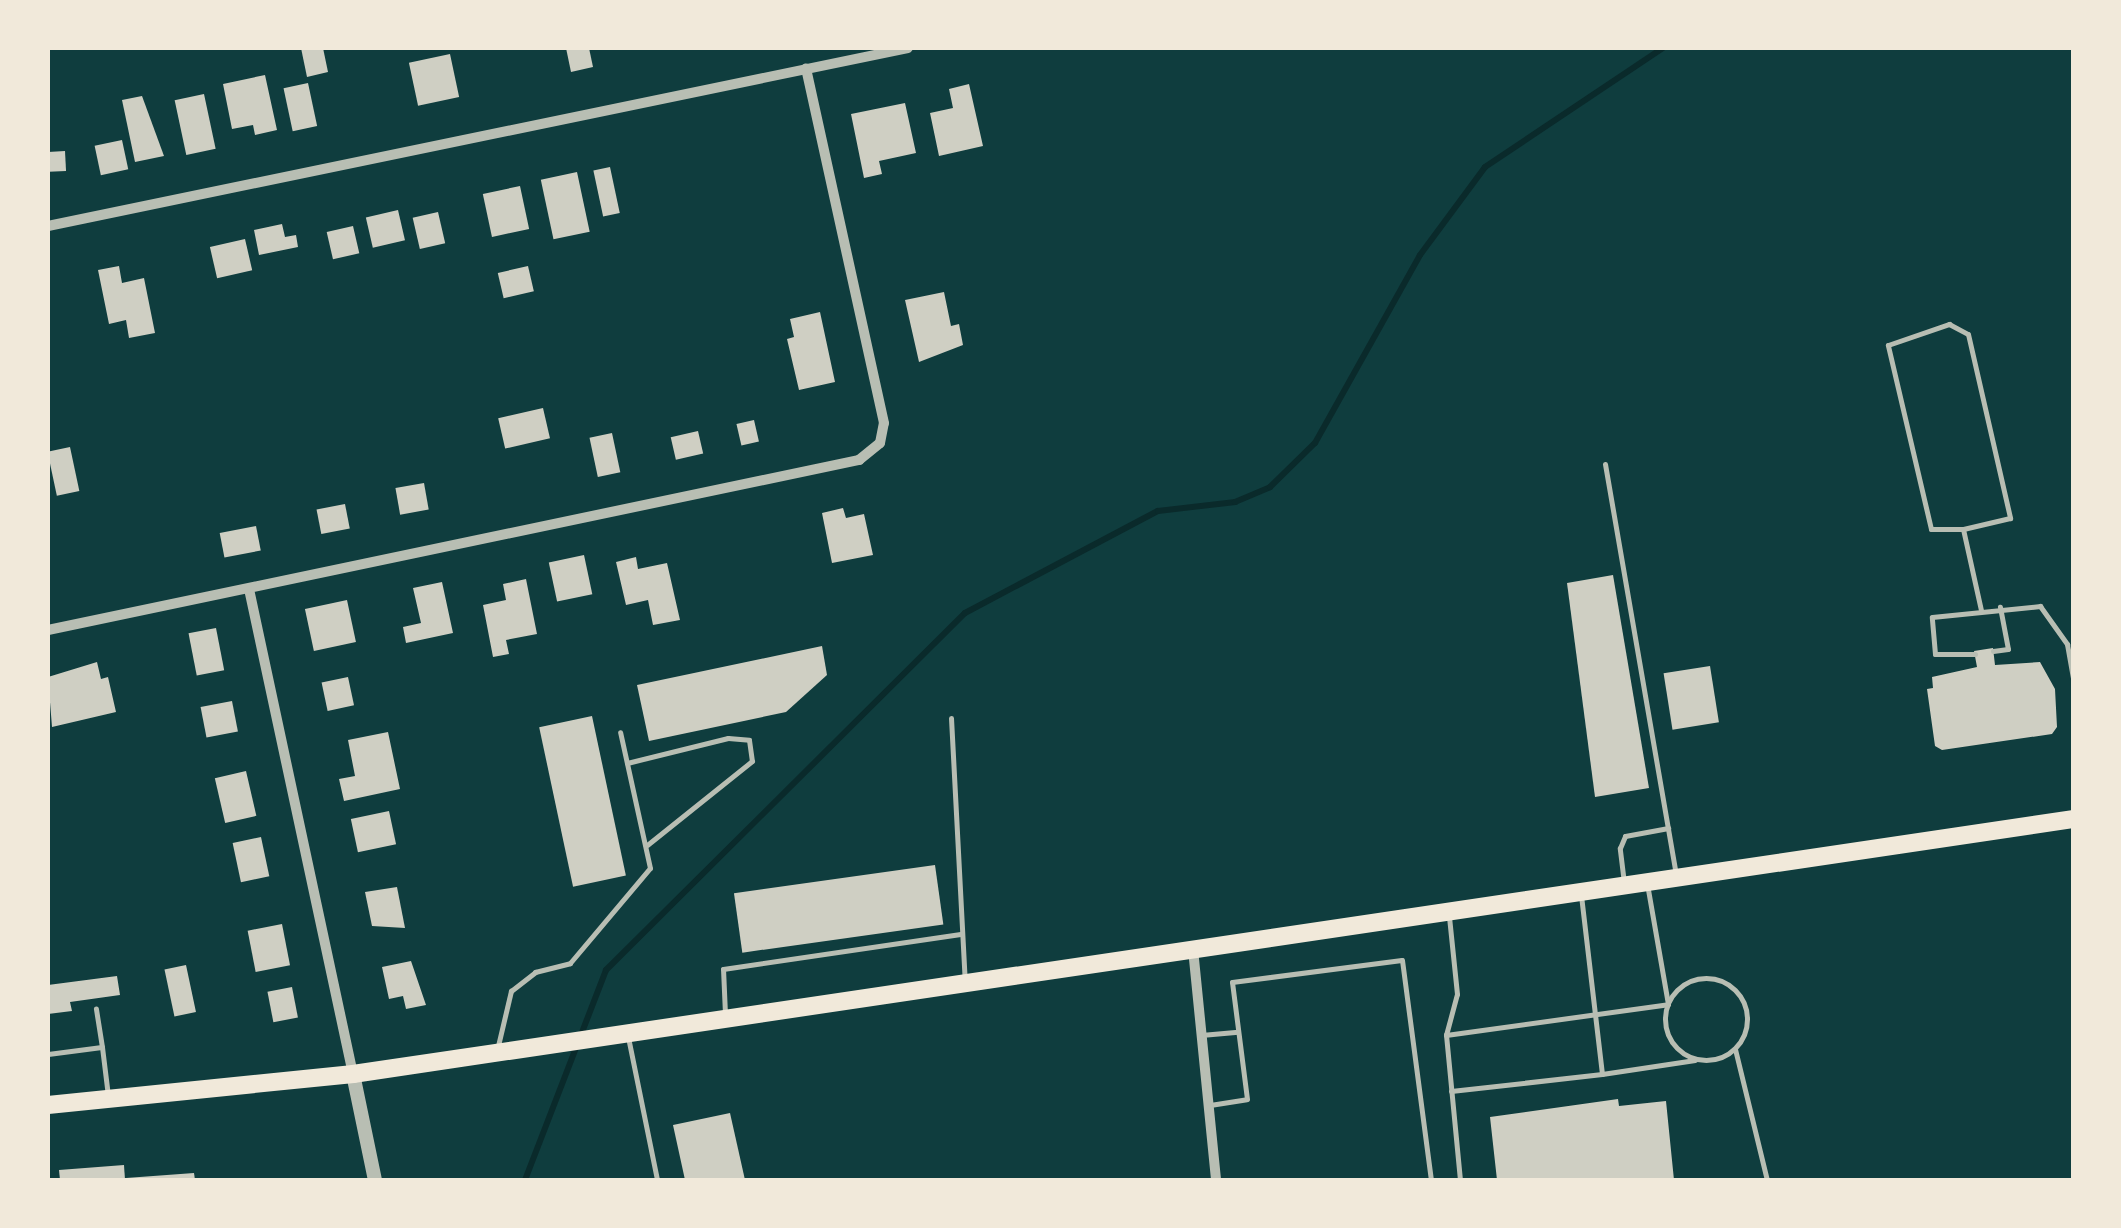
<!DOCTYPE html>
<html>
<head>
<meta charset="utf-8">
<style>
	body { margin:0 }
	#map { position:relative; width:2121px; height:1228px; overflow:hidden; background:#0f3d3e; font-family:"Space Grotesk",sans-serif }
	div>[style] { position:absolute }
	.stream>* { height:6px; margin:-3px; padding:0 3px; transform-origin:3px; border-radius:3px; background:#0a2a2b }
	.building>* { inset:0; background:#cfcfc3; transform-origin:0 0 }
	.service>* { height:5px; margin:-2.5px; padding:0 2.5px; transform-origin:2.5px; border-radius:2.5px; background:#b8beb3 }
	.service>.ring { margin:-2.5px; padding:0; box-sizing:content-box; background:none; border:5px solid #b8beb3; border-radius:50% }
	.minor>* { height:10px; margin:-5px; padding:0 5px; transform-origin:5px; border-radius:5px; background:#b8beb3 }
	.tertiary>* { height:14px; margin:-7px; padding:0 7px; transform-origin:7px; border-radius:7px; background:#b8beb3 }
	.primary>* { height:18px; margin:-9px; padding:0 9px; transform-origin:9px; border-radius:9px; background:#f1e9da }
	span { translate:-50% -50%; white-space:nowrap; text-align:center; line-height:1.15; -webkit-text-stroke:9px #f1e9da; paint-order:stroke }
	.frame { position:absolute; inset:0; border:50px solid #f1e9da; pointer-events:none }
</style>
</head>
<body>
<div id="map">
	<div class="stream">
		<div style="left:525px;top:1180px;width:225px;rotate:-68.9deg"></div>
		<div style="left:606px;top:970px;width:506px;rotate:-44.84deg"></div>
		<div style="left:965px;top:613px;width:218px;rotate:-27.9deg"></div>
		<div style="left:1158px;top:511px;width:78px;rotate:-6.7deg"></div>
		<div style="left:1235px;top:502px;width:38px;rotate:-23deg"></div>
		<div style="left:1270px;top:487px;width:63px;rotate:-44.4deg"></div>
		<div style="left:1315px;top:443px;width:215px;rotate:-60.8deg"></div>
		<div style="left:1420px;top:255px;width:109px;rotate:-53.5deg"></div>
		<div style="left:1485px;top:167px;width:214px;rotate:-33.8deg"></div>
	</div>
	<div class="building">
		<div style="clip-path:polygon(301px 48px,323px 48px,328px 72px,307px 77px)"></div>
		<div style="clip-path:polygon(566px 48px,589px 48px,593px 67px,571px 72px)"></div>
		<div style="left:450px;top:54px;width:44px;height:42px;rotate:78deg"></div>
		<div style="clip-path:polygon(265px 75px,277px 130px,255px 135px,253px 125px,232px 129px,223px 84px)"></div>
		<div style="left:308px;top:83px;width:44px;height:25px;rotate:78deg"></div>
		<div style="clip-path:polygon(969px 84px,983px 146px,939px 156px,930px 113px,953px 108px,949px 89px)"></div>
		<div style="left:204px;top:94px;width:56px;height:30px;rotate:78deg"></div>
		<div style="clip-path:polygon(142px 96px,164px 156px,135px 162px,122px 100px)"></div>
		<div style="clip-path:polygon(905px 103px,916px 153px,879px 161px,882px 174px,864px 178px,851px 114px)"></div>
		<div style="left:122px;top:140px;width:30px;height:28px;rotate:78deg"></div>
		<div style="left:65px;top:151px;width:20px;height:17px;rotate:87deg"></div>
		<div style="left:610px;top:167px;width:47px;height:17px;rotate:78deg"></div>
		<div style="left:577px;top:172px;width:61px;height:37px;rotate:78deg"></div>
		<div style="left:520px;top:186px;width:44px;height:38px;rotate:78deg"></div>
		<div style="left:398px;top:210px;width:31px;height:33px;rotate:77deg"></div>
		<div style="left:438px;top:212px;width:32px;height:26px;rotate:77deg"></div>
		<div style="clip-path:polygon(282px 224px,285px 237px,296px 235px,298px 247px,259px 255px,254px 230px)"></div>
		<div style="left:353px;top:226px;width:28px;height:27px;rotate:77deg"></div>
		<div style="left:245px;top:239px;width:32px;height:36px;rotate:77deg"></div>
		<div style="clip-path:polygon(119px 266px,122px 283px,144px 278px,155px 333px,129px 338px,126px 320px,109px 324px,98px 270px)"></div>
		<div style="left:528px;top:266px;width:26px;height:31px;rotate:77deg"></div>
		<div style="clip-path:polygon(944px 292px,951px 326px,959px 324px,963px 345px,919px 362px,905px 300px)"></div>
		<div style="clip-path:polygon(820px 312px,835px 382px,799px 390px,787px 339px,794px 337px,790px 319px)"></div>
		<div style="left:543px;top:408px;width:31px;height:46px;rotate:77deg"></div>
		<div style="left:754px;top:420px;width:22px;height:18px;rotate:77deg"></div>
		<div style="left:698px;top:431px;width:23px;height:28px;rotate:77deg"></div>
		<div style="left:612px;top:433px;width:40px;height:23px;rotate:78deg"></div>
		<div style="left:70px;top:447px;width:45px;height:23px;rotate:78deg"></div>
		<div style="left:424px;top:483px;width:27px;height:29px;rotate:80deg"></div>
		<div style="left:345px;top:504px;width:25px;height:29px;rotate:79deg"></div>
		<div style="clip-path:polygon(843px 508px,846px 518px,864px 514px,873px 555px,832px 563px,822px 513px)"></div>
		<div style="left:256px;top:526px;width:25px;height:37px;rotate:79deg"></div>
		<div style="left:584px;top:555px;width:40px;height:36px;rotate:78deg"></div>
		<div style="clip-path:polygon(636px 557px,638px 569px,667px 563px,680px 620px,653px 625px,648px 600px,626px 605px,616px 562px)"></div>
		<div style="clip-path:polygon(1613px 575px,1649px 788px,1595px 797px,1567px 583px)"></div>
		<div style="clip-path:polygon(526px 579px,537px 634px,506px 640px,509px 654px,493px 657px,483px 605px,506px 600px,503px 584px)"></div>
		<div style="clip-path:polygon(442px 582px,453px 633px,406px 643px,403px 627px,421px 623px,413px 588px)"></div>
		<div style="left:347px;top:600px;width:43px;height:43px;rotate:78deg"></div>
		<div style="left:216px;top:628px;width:43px;height:28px;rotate:79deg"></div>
		<div style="clip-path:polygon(822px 646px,827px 675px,786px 712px,649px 741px,637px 685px)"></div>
		<div style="clip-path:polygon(1993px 648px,1995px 665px,2040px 662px,2055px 689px,2057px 727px,2052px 734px,1942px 750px,1935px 746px,1927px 689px,1933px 688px,1932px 677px,1977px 667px,1974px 651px)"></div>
		<div style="clip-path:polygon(97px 662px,101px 679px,108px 677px,116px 712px,52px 727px,48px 677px)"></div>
		<div style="left:1710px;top:666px;width:57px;height:47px;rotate:81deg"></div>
		<div style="left:348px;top:677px;width:29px;height:27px;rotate:78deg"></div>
		<div style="left:232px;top:701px;width:31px;height:32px;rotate:79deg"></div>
		<div style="left:592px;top:716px;width:163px;height:54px;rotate:78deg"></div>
		<div style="clip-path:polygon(388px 732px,400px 789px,344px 801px,339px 779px,355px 776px,348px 740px)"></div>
		<div style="left:246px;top:771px;width:46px;height:32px;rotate:77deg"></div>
		<div style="left:389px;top:811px;width:34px;height:39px;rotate:78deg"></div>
		<div style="left:261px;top:837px;width:40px;height:29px;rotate:78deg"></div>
		<div style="left:935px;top:865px;width:60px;height:203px;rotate:82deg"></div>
		<div style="clip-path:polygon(397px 887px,405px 928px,372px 926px,365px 892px)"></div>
		<div style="left:282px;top:924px;width:42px;height:35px;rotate:79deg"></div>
		<div style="clip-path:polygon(411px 961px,426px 1005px,406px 1009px,403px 996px,389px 999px,382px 967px)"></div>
		<div style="left:186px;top:965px;width:48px;height:22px;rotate:78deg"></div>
		<div style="clip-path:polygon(117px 976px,120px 995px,70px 1002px,72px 1011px,48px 1014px,48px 985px)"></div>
		<div style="left:292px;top:987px;width:31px;height:25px;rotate:79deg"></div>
		<div style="clip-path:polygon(1618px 1099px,1619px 1106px,1666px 1101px,1674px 1180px,1497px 1180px,1490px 1117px)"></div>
		<div style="clip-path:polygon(730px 1113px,745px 1180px,685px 1180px,673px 1125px)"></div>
		<div style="clip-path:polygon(124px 1165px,125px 1180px,60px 1180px,59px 1170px)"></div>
		<div style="clip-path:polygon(194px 1173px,195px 1180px,126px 1180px,126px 1178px)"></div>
	</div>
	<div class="service">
		<div style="left:1605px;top:464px;width:417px;rotate:80.2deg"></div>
		<div style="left:1963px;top:529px;width:32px;rotate:180deg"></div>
		<div style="left:1931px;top:529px;width:189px;rotate:-103.2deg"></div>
		<div style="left:1888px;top:345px;width:65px;rotate:-19deg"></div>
		<div style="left:1949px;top:324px;width:21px;rotate:28deg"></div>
		<div style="left:1968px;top:334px;width:189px;rotate:77.1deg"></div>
		<div style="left:2010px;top:518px;width:48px;rotate:166.8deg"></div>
		<div style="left:1963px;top:529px;width:83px;rotate:77.5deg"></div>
		<div style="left:1993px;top:651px;width:15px;rotate:-8deg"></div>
		<div style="left:2008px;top:649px;width:43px;rotate:-100.8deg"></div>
		<div style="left:1975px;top:654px;width:40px;rotate:180deg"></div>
		<div style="left:1935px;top:654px;width:37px;rotate:-95deg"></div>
		<div style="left:1932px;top:617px;width:109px;rotate:-5.8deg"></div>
		<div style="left:2040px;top:606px;width:47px;rotate:54.6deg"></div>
		<div style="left:2067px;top:644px;width:40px;rotate:80deg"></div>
		<div style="left:951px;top:718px;width:263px;rotate:87deg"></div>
		<div style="left:627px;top:763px;width:104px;rotate:-13.9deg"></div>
		<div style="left:728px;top:738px;width:21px;rotate:5deg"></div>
		<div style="left:749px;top:740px;width:21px;rotate:82deg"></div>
		<div style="left:752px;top:761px;width:134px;rotate:141.3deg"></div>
		<div style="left:1624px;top:883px;width:35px;rotate:-97deg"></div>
		<div style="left:1620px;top:848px;width:13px;rotate:-67deg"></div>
		<div style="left:1625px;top:836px;width:44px;rotate:-10.5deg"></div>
		<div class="ring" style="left:1665px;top:978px;width:77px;height:77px"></div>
		<div style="left:725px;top:1014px;width:45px;rotate:-92.5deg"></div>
		<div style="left:723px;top:969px;width:240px;rotate:-8.4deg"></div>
		<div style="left:1201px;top:1035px;width:37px;rotate:-5deg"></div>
		<div style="left:1446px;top:1035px;width:42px;rotate:-75deg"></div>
		<div style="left:1457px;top:994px;width:78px;rotate:-95.9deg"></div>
		<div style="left:628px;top:1037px;width:146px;rotate:78.5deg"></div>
		<div style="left:102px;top:1047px;width:49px;rotate:83deg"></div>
		<div style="left:1735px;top:1049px;width:135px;rotate:76.3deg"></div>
		<div style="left:497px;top:1050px;width:61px;rotate:-76.7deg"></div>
		<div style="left:511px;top:991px;width:31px;rotate:-38deg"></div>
		<div style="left:535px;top:972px;width:36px;rotate:-14deg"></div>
		<div style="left:570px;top:963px;width:124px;rotate:-49.9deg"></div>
		<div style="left:650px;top:868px;width:139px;rotate:-102.4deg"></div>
		<div style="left:48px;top:1054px;width:54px;rotate:-7.4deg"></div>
		<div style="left:102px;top:1047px;width:39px;rotate:-99deg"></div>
		<div style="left:1602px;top:1074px;width:94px;rotate:-8.6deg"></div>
		<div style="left:1451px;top:1091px;width:152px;rotate:-6.4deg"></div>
		<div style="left:1602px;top:1074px;width:179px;rotate:-96.7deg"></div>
		<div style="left:1210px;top:1105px;width:37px;rotate:-9deg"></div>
		<div style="left:1247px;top:1099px;width:118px;rotate:-97.3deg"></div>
		<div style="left:1232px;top:982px;width:171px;rotate:-7.4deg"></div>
		<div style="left:1402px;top:960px;width:222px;rotate:82.5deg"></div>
		<div style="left:1460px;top:1180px;width:146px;rotate:-95.5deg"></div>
		<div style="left:1446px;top:1035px;width:224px;rotate:-7.9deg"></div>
		<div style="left:1668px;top:1004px;width:122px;rotate:-99.9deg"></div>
	</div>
	<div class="minor">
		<div style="left:48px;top:226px;width:878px;rotate:-11.69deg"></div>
		<div style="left:249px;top:589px;width:496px;rotate:77.9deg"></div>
		<div style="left:48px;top:630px;width:829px;rotate:-11.84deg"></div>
		<div style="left:859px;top:460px;width:27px;rotate:-39deg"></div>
		<div style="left:880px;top:443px;width:20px;rotate:-79deg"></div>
		<div style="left:884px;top:423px;width:363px;rotate:-102.4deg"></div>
		<div style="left:1193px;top:949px;width:232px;rotate:84.3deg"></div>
	</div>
	<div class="tertiary">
		<div style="left:353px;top:1074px;width:108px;rotate:78.3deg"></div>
	</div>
	<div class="primary">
		<div style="left:48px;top:1105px;width:307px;rotate:-5.8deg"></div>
		<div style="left:353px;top:1074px;width:1740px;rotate:-8.43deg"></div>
	</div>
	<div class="frame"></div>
</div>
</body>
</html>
